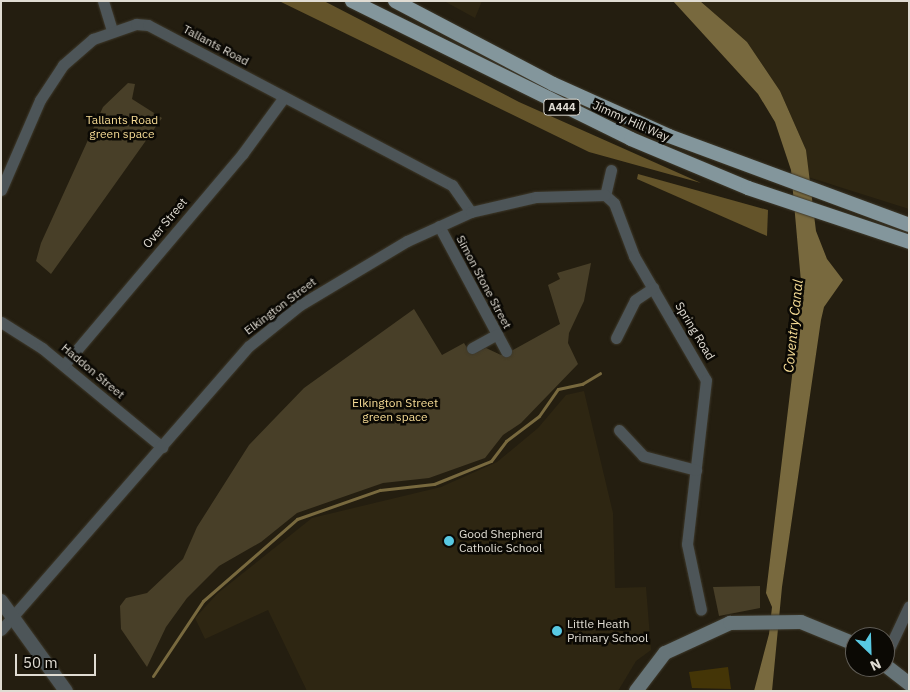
<!DOCTYPE html>
<html>
<head>
<meta charset="utf-8">
<style>
	body { margin:0 }
	#map { position:relative; width:910px; height:692px; overflow:hidden; background:#241e10; font-family:"IBM Plex Sans",sans-serif }
	div>[style] { position:absolute }
	.built>* { inset:0; background:#2e2612 }
	.green>* { inset:0; background:#483f28 }
	.forest>* { inset:0; background:#64542a }
	.water>* { inset:0; background:#78693e }
	.stream>* { height:3px; margin:-1.5px; padding:0 1.5px; transform-origin:1.5px; border-radius:1.5px; background:#78693e }
	.building>* { inset:0; background:#443507 }
	.roads { filter:drop-shadow(0 0 1px #3e392b) drop-shadow(0 0 1px #3e392b) }
	.minor>* { height:11px; margin:-5.5px; padding:0 5.5px; transform-origin:5.5px; border-radius:5.5px; background:#4d5558 }
	.tertiary>* { height:14px; margin:-7px; padding:0 7px; transform-origin:7px; border-radius:7px; background:#4d5558 }
	.secondary>* { height:14px; margin:-7px; padding:0 7px; transform-origin:7px; border-radius:7px; background:#667478 }
	.trunk>* { height:14px; margin:-7px; padding:0 7px; transform-origin:7px; border-radius:7px; background:#83969c }
	.dots>* { width:14px; height:14px; translate:-50% -50%; box-sizing:border-box; border:2px solid #0b0904; border-radius:50% }
	span { translate:-50% -50%; white-space:nowrap; text-align:center; line-height:1.15; -webkit-text-stroke:5px #0b0904; paint-order:stroke }
	.shield-label span { padding:1px 4px; background:#0b0904; border:1px solid; border-radius:4px; -webkit-text-stroke-width:0 }
	.shield-label { font-size:11px; color:#e0dcd3; font-weight:700 }
	.street-label { font-size:12px; color:#e0dcd3 }
	.park-label { font-size:12px; color:#f7dc96 }
	.poi-label { font-size:12px; color:#e0dcd3 }
	.left { translate:0 -50%; text-align:left }
	.water-label { font-size:14px; color:#f7dd96; font-style:italic }
	.frame { position:absolute; inset:0; border:2px solid #e0dcd3; pointer-events:none }
	.north { position:absolute; left:845px; top:627px; width:50px; height:50px; box-sizing:border-box; background:#0b0904; border:1px solid #605d57; border-radius:50%; rotate:156deg; font-size:14px; font-weight:700; line-height:20px; text-align:center; color:#e0dcd3 }
	.north::after { content:''; display:block; margin:auto; width:18px; height:22px; background:#58c9e3; clip-path:polygon(50% 0,100% 100%,50% 72%,0 100%) }
	.scale { position:absolute; left:15px; top:654px; width:81px; height:22px; box-sizing:border-box; border:2px solid #e0dcd3; border-top:0; padding-left:6px; font-size:15px; line-height:18px; white-space:nowrap; color:#e0dcd3; -webkit-text-stroke:4px #0b0904; paint-order:stroke }
</style>
</head>
<body>
<div id="map">
	<div class="built">
		<div style="clip-path:polygon(444px 1px,482px 1px,475px 18px)"></div>
		<div style="clip-path:polygon(700px 1px,909px 1px,909px 209px,808px 177px,806px 150px,780px 91px,747px 42px)"></div>
		<div style="clip-path:polygon(584px 391px,613px 513px,615px 588px,646px 587px,651px 650px,636px 661px,618px 691px,307px 691px,268px 610px,205px 639px,195px 618px,218px 593px,312px 518px,441px 487px,497px 462px,538px 428px,566px 395px)"></div>
	</div>
	<div class="green">
		<div style="clip-path:polygon(128px 83px,135px 84px,132px 99px,162px 118px,51px 274px,36px 261px,41px 243px,103px 107px)"></div>
		<div style="clip-path:polygon(591px 263px,584px 301px,569px 333px,568px 343px,578px 364px,521px 423px,503px 435px,485px 458px,429px 478px,383px 483px,297px 513px,261px 542px,219px 566px,187px 598px,166px 627px,147px 667px,121px 629px,120px 606px,126px 598px,147px 593px,183px 559px,197px 527px,249px 445px,304px 388px,414px 309px,442px 355px,464px 343px,471px 354px,486px 348px,501px 355px,513px 350px,560px 324px,548px 285px,560px 279px,557px 273px)"></div>
		<div style="clip-path:polygon(760px 586px,760px 608px,719px 616px,713px 587px)"></div>
	</div>
	<div class="forest">
		<div style="clip-path:polygon(279px 1px,324px 1px,519px 102px,701px 183px,589px 152px)"></div>
		<div style="clip-path:polygon(638px 174px,768px 210px,767px 236px,637px 179px)"></div>
	</div>
	<div class="water">
		<div style="clip-path:polygon(673px 1px,700px 1px,730px 27px,747px 42px,780px 91px,806px 150px,816px 231px,827px 259px,843px 280px,824px 307px,821px 320px,782px 587px,772px 691px,754px 691px,769px 634px,772px 607px,766px 593px,802px 293px,791px 170px,775px 122px,758px 94px)"></div>
	</div>
	<div class="stream">
		<div style="left:153px;top:676px;width:90px;rotate:-56.3deg"></div>
		<div style="left:203px;top:601px;width:125px;rotate:-41.1deg"></div>
		<div style="left:297px;top:519px;width:88px;rotate:-19.3deg"></div>
		<div style="left:380px;top:490px;width:54px;rotate:-6.3deg"></div>
		<div style="left:434px;top:484px;width:61px;rotate:-22deg"></div>
		<div style="left:491px;top:461px;width:25px;rotate:-53deg"></div>
		<div style="left:506px;top:441px;width:41px;rotate:-37.1deg"></div>
		<div style="left:539px;top:416px;width:33px;rotate:-55deg"></div>
		<div style="left:558px;top:389px;width:25px;rotate:-12deg"></div>
		<div style="left:582px;top:384px;width:21px;rotate:-31deg"></div>
	</div>
	<div class="building">
		<div style="clip-path:polygon(728px 667px,731px 689px,692px 688px,689px 672px)"></div>
	</div>
	<div class="roads">
		<div class="minor">
			<div style="left:103px;top:1px;width:31px;rotate:73deg"></div>
			<div style="left:611px;top:170px;width:26px;rotate:103deg"></div>
			<div style="left:605px;top:195px;width:12px;rotate:42deg"></div>
			<div style="left:614px;top:203px;width:57px;rotate:69.3deg"></div>
			<div style="left:634px;top:256px;width:143px;rotate:59.9deg"></div>
			<div style="left:706px;top:380px;width:165px;rotate:96.6deg"></div>
			<div style="left:687px;top:544px;width:67px;rotate:78deg"></div>
			<div style="left:1px;top:190px;width:98px;rotate:-66.6deg"></div>
			<div style="left:40px;top:100px;width:42px;rotate:-56.7deg"></div>
			<div style="left:63px;top:65px;width:40px;rotate:-41deg"></div>
			<div style="left:93px;top:39px;width:46px;rotate:-19.2deg"></div>
			<div style="left:136px;top:24px;width:12px;rotate:5deg"></div>
			<div style="left:148px;top:25px;width:344px;rotate:27.8deg"></div>
			<div style="left:452px;top:185px;width:33px;rotate:55deg"></div>
			<div style="left:439px;top:226px;width:142px;rotate:61.8deg"></div>
			<div style="left:1px;top:322px;width:49px;rotate:32.4deg"></div>
			<div style="left:42px;top:348px;width:156px;rotate:39.5deg"></div>
			<div style="left:616px;top:338px;width:42px;rotate:-63.4deg"></div>
			<div style="left:635px;top:300px;width:22px;rotate:-34deg"></div>
			<div style="left:472px;top:348px;width:29px;rotate:-29deg"></div>
			<div style="left:64px;top:365px;width:277px;rotate:-49.8deg"></div>
			<div style="left:243px;top:153px;width:69px;rotate:-53.8deg"></div>
			<div style="left:619px;top:430px;width:35px;rotate:47deg"></div>
			<div style="left:643px;top:456px;width:55px;rotate:14.8deg"></div>
			<div style="left:1px;top:630px;width:377px;rotate:-48.9deg"></div>
			<div style="left:249px;top:346px;width:65px;rotate:-38.8deg"></div>
			<div style="left:300px;top:305px;width:125px;rotate:-30.9deg"></div>
			<div style="left:407px;top:241px;width:70px;rotate:-24.4deg"></div>
			<div style="left:471px;top:212px;width:67px;rotate:-13deg"></div>
			<div style="left:536px;top:197px;width:69px;rotate:-1.7deg"></div>
			<div style="left:885px;top:657px;width:56px;rotate:-64.8deg"></div>
		</div>
		<div class="tertiary">
			<div style="left:1px;top:601px;width:111px;rotate:54.2deg"></div>
		</div>
		<div class="secondary">
			<div style="left:885px;top:665px;width:31px;rotate:38deg"></div>
			<div style="left:636px;top:691px;width:48px;rotate:-52.7deg"></div>
			<div style="left:665px;top:653px;width:72px;rotate:-24.8deg"></div>
			<div style="left:730px;top:623px;width:71px;rotate:-0.8deg"></div>
			<div style="left:801px;top:622px;width:58px;rotate:22.2deg"></div>
		</div>
		<div class="trunk">
			<div style="left:352px;top:1px;width:311px;rotate:26.3deg"></div>
			<div style="left:631px;top:139px;width:127px;rotate:22.7deg"></div>
			<div style="left:748px;top:188px;width:170px;rotate:18.5deg"></div>
			<div style="left:395px;top:1px;width:178px;rotate:27.7deg"></div>
			<div style="left:553px;top:84px;width:127px;rotate:24.1deg"></div>
			<div style="left:669px;top:136px;width:256px;rotate:20.3deg"></div>
		</div>
	</div>
	<div class="dots">
		<div style="left:449px;top:541px;background:#58c9e3"></div>
		<div style="left:557px;top:631px;background:#58c9e3"></div>
	</div>
	<div class="shield-label">
		<span style="left:562px;top:107px">A444</span>
	</div>
	<div class="street-label">
		<span style="left:216px;top:45px;rotate:28deg">Tallants Road</span>
		<span style="left:631px;top:121px;rotate:24deg">Jimmy Hill Way</span>
		<span style="left:165px;top:223px;rotate:-50deg">Over Street</span>
		<span style="left:484px;top:282px;rotate:62deg">Simon Stone Street</span>
		<span style="left:280px;top:306px;rotate:-37deg">Elkington Street</span>
		<span style="left:695px;top:331px;rotate:59deg">Spring Road</span>
		<span style="left:93px;top:371px;rotate:40deg">Haddon Street</span>
	</div>
	<div class="park-label">
		<span style="left:122px;top:127px">Tallants Road<br>green space</span>
		<span style="left:395px;top:410px">Elkington Street<br>green space</span>
	</div>
	<div class="poi-label">
		<span class="left" style="left:459px;top:541px">Good Shepherd<br>Catholic School</span>
		<span class="left" style="left:567px;top:631px">Little Heath<br>Primary School</span>
	</div>
	<div class="water-label">
		<span style="left:793px;top:326px;rotate:-84deg">Coventry Canal</span>
	</div>
	<div class="frame"></div>
	<div class="north">N</div>
	<div class="scale">50 m</div>
</div>
</body>
</html>
